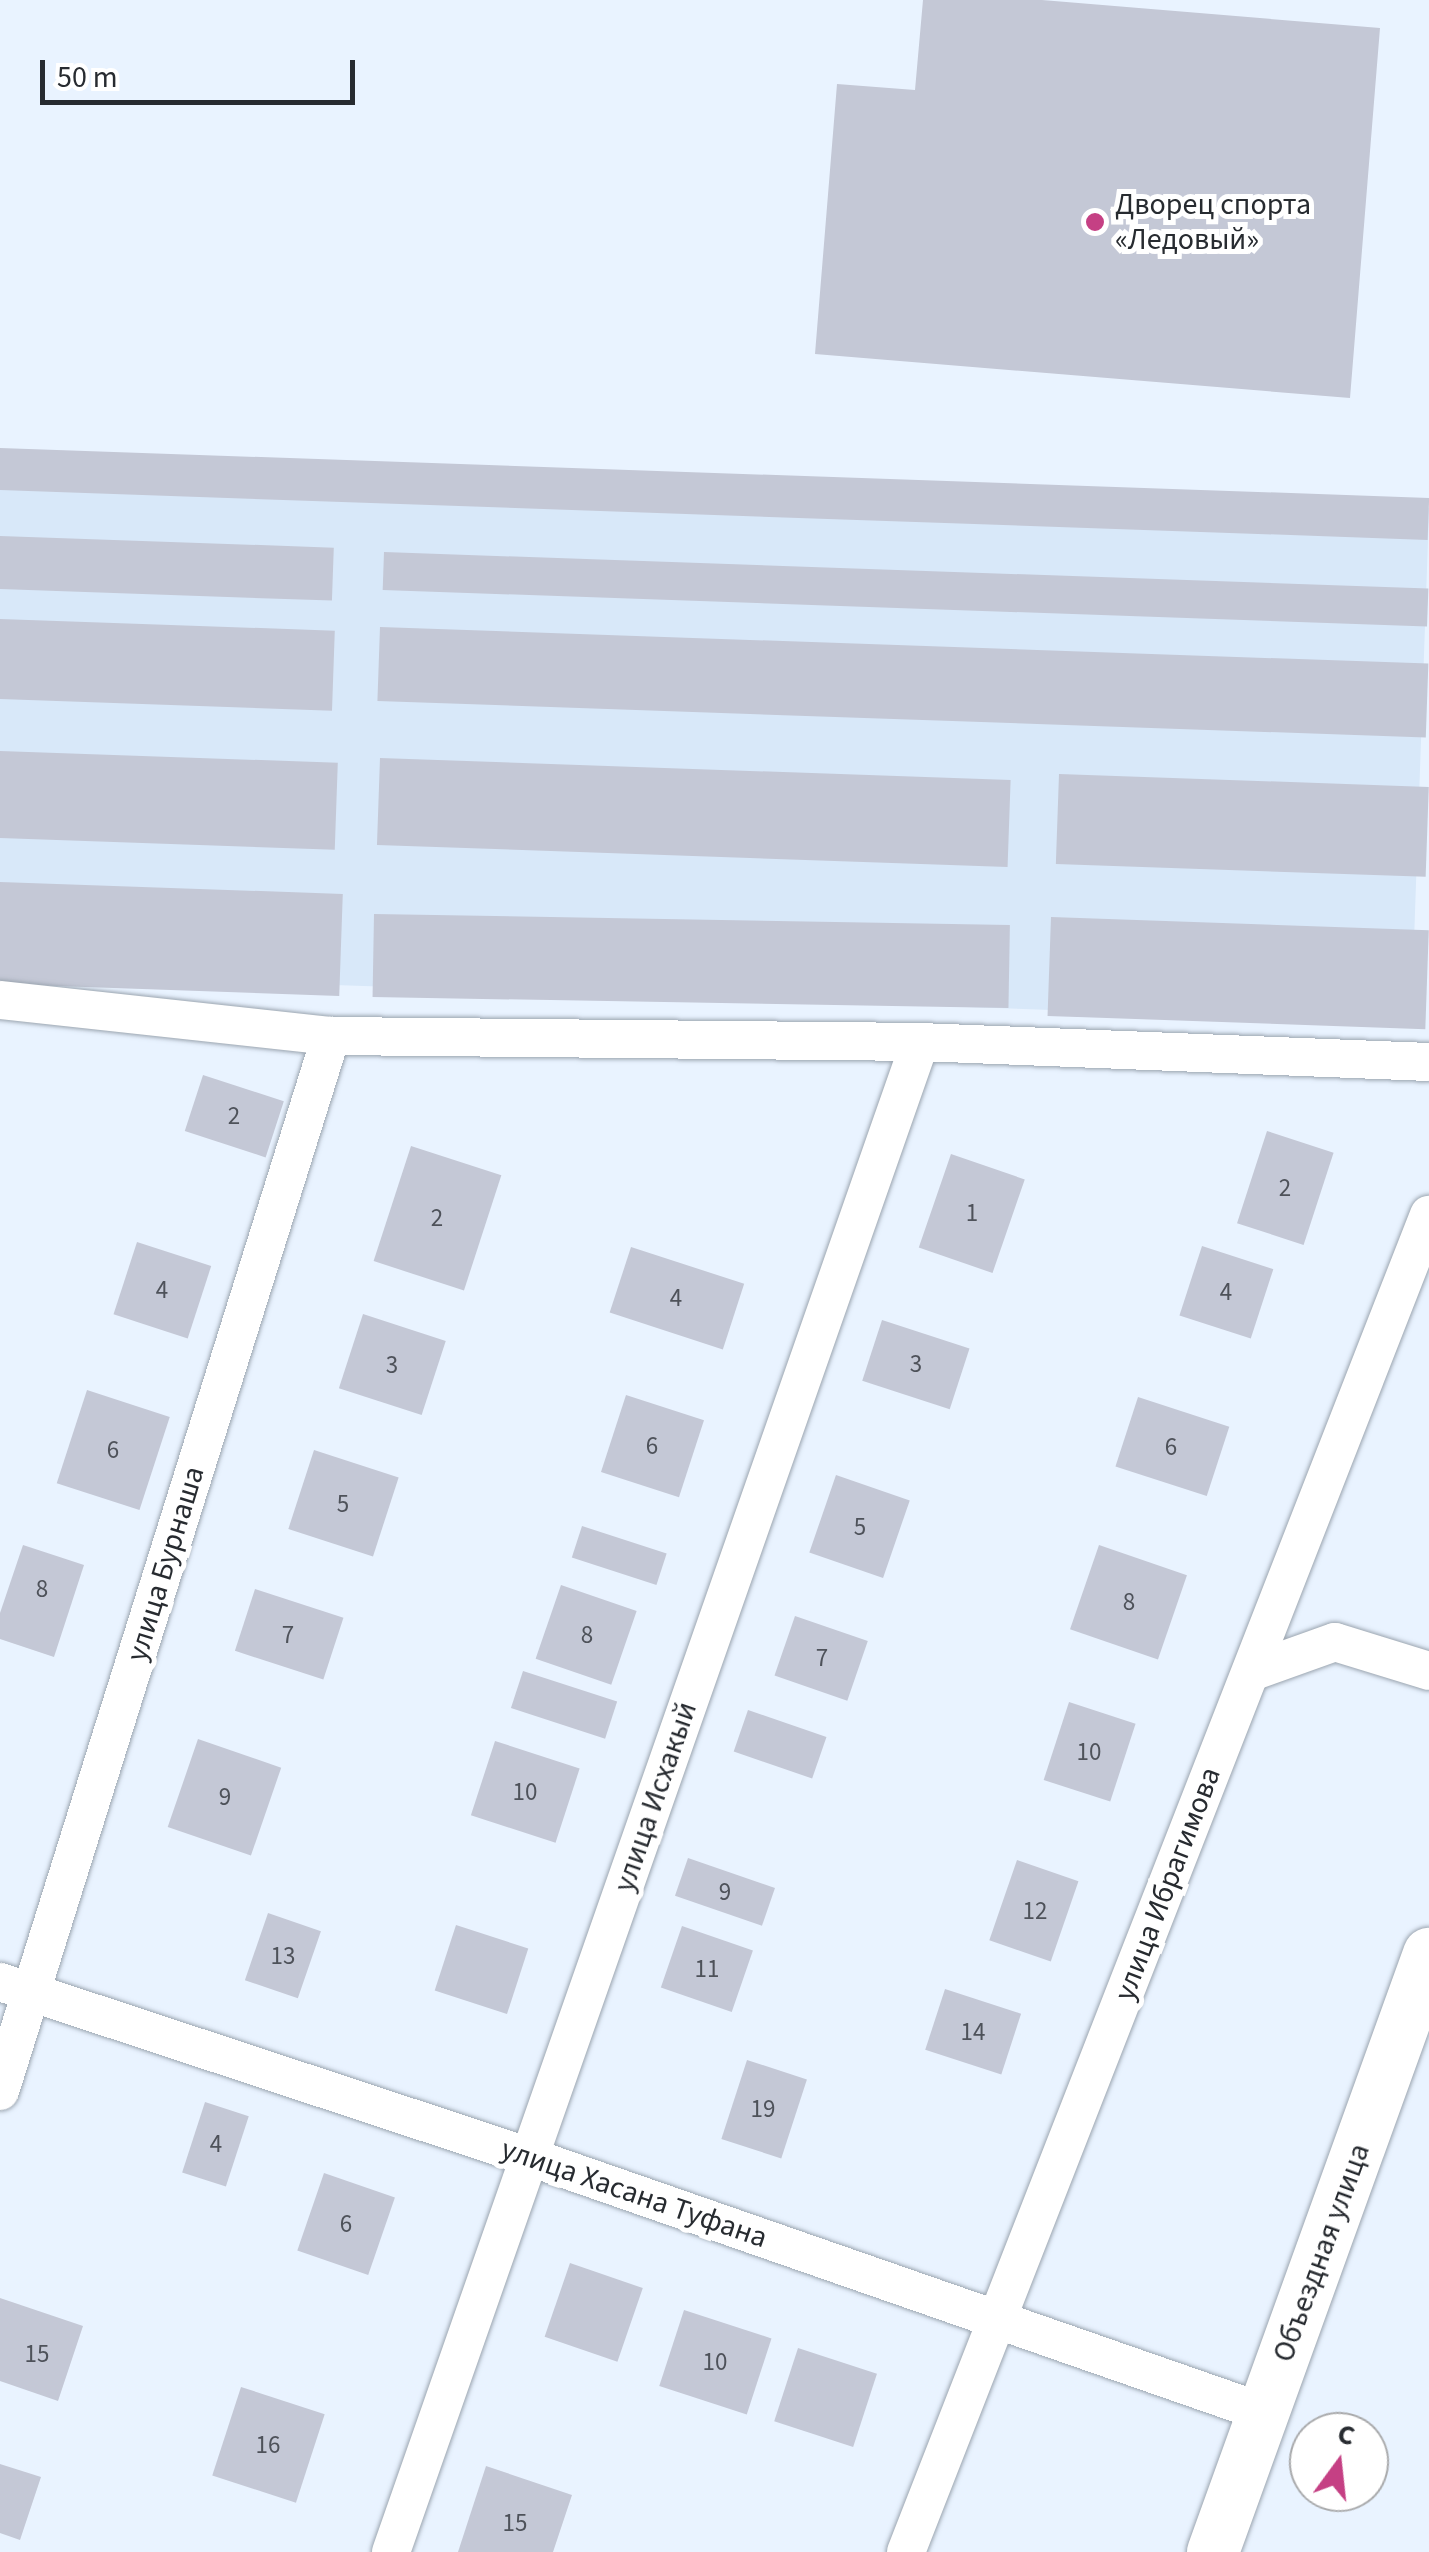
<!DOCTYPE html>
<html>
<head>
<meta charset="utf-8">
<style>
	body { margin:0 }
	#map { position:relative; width:1429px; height:2552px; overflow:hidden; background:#e9f3ff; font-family:"Source Sans 3",sans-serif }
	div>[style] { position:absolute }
	.built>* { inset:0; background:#d8e8f9; transform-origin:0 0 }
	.building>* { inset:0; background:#c4c8d6; transform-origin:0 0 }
	.roads { filter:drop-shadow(0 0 2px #9ba5b0) drop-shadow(0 0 2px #9ba5b0) }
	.street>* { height:38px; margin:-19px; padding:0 19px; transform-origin:19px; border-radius:19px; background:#fff }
	.secondary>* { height:52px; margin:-26px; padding:0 26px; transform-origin:26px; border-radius:26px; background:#fff }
	.dots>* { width:28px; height:28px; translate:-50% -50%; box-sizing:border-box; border:5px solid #fff; border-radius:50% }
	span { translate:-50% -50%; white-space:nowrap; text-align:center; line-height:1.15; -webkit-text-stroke:10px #fff; paint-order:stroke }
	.number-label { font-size:25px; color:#4e525a }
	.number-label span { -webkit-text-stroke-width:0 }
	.poi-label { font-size:30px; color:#272b30 }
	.left { translate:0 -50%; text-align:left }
	.street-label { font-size:30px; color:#272b30 }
	.north { position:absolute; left:1289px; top:2412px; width:100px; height:100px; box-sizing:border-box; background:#fff; border:2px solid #a9aaac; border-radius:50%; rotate:15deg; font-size:28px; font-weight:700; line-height:40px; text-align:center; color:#272b30 }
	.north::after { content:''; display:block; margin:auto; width:35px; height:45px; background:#c54084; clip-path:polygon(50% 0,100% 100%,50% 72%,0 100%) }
	.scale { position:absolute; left:40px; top:60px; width:315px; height:45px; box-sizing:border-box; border:5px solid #272b30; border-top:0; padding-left:12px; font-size:30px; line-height:35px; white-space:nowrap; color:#272b30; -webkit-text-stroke:8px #fff; paint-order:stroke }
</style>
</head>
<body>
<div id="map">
	<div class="built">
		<div style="left:0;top:458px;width:1430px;height:515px;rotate:2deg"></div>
	</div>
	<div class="building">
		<div style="clip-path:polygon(923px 0,1042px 0,1380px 28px,1350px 398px,815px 354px,837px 84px,915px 90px)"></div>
		<div style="left:0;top:448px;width:1430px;height:42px;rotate:2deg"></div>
		<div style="left:0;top:536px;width:334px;height:53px;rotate:2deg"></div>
		<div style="left:384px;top:552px;width:1045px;height:38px;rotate:2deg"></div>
		<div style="left:0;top:619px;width:335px;height:80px;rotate:2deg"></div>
		<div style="left:380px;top:627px;width:1049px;height:74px;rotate:2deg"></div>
		<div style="left:0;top:751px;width:338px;height:87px;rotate:2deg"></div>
		<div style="left:380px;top:758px;width:631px;height:87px;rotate:2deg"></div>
		<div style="left:1059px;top:774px;width:370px;height:90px;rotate:2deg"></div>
		<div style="left:0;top:882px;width:343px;height:102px;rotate:2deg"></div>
		<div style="left:374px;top:914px;width:636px;height:83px;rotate:1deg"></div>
		<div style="left:1051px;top:917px;width:378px;height:99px;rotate:2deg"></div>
		<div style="left:203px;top:1075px;width:85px;height:59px;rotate:18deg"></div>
		<div style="left:1267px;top:1131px;width:70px;height:97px;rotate:18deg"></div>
		<div style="left:411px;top:1146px;width:95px;height:121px;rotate:18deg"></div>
		<div style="left:951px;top:1154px;width:78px;height:99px;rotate:19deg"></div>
		<div style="left:137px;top:1242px;width:78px;height:76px;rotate:18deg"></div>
		<div style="left:1202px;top:1246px;width:75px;height:73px;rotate:18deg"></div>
		<div style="left:631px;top:1247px;width:119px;height:69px;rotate:18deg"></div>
		<div style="left:363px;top:1314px;width:87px;height:78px;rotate:18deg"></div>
		<div style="left:882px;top:1320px;width:92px;height:64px;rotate:18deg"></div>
		<div style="left:87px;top:1390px;width:87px;height:98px;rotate:18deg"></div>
		<div style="left:626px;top:1395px;width:82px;height:81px;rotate:18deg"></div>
		<div style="left:1138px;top:1397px;width:96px;height:73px;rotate:18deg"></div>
		<div style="left:314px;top:1450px;width:89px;height:83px;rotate:18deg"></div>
		<div style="left:836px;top:1475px;width:78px;height:82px;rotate:19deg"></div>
		<div style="left:582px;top:1526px;width:89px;height:33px;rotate:18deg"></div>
		<div style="clip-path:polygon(23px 1545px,84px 1565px,54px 1657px,0 1639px,0 1613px)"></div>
		<div style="left:1099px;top:1545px;width:93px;height:89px;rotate:19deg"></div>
		<div style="left:561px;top:1585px;width:80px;height:78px;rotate:19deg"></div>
		<div style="left:255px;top:1589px;width:93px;height:65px;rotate:18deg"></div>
		<div style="left:795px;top:1616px;width:77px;height:63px;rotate:19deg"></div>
		<div style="left:523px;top:1671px;width:99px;height:39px;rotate:18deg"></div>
		<div style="left:1069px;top:1702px;width:70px;height:82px;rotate:18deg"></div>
		<div style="left:748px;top:1710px;width:83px;height:44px;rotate:19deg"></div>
		<div style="left:198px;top:1739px;width:88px;height:93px;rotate:19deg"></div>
		<div style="left:495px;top:1741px;width:89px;height:78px;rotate:18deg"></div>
		<div style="left:688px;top:1858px;width:92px;height:40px;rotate:19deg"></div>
		<div style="left:1017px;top:1860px;width:65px;height:85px;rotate:19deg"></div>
		<div style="left:268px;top:1913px;width:56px;height:71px;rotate:19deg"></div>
		<div style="left:456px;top:1925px;width:76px;height:69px;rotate:18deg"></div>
		<div style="left:682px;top:1926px;width:75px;height:65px;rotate:19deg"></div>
		<div style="left:945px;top:1989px;width:80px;height:64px;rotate:18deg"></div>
		<div style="left:747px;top:2060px;width:63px;height:83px;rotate:18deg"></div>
		<div style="left:205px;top:2102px;width:46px;height:74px;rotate:18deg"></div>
		<div style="left:324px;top:2173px;width:75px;height:82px;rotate:19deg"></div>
		<div style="left:570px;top:2263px;width:77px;height:78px;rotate:19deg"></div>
		<div style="clip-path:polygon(0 2298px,83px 2326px,58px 2401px,0 2381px)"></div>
		<div style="left:684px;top:2310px;width:92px;height:80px;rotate:18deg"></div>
		<div style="left:798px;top:2348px;width:83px;height:77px;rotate:18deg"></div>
		<div style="left:241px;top:2387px;width:88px;height:93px;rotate:18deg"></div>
		<div style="clip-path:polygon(0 2464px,41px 2477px,20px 2540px,0 2533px)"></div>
		<div style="clip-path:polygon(486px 2466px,572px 2495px,553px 2552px,458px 2552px)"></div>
	</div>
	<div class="roads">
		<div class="street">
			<div style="left:0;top:1000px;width:333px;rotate:6.2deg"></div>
			<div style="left:331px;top:1036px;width:589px;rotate:0.58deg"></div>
			<div style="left:920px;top:1042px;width:509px;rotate:2.25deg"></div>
			<div style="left:1251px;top:1672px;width:89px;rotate:-19.7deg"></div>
			<div style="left:1335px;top:1642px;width:98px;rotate:17.1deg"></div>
			<div style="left:0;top:1982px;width:558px;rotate:18.27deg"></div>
			<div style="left:530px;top:2157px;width:778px;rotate:19.2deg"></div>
			<div style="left:0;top:2091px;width:1106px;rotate:-72.58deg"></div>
			<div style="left:391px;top:2552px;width:1600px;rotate:-70.69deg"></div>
			<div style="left:906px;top:2552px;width:1436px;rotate:-68.64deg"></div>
		</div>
		<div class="secondary">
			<div style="left:1213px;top:2552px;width:636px;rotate:-70.14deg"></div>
		</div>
	</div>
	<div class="dots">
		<div style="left:1095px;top:222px;background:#c54084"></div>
	</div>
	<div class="number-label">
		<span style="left:234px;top:1116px">2</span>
		<span style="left:1285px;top:1188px">2</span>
		<span style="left:972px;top:1213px">1</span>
		<span style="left:437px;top:1218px">2</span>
		<span style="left:162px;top:1290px">4</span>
		<span style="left:1226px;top:1292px">4</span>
		<span style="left:676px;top:1298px">4</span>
		<span style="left:916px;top:1364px">3</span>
		<span style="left:392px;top:1365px">3</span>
		<span style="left:652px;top:1446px">6</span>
		<span style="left:1171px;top:1447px">6</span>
		<span style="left:113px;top:1450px">6</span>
		<span style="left:343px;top:1504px">5</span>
		<span style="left:860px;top:1527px">5</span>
		<span style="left:42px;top:1589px">8</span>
		<span style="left:1129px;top:1602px">8</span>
		<span style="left:288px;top:1635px">7</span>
		<span style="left:587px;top:1635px">8</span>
		<span style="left:822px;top:1658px">7</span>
		<span style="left:1089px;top:1752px">10</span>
		<span style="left:525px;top:1792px">10</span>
		<span style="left:225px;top:1797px">9</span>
		<span style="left:725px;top:1892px">9</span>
		<span style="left:1035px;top:1911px">12</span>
		<span style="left:283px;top:1956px">13</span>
		<span style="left:707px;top:1969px">11</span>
		<span style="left:973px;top:2032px">14</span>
		<span style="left:763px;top:2109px">19</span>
		<span style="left:216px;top:2144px">4</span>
		<span style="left:346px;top:2224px">6</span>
		<span style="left:37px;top:2354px">15</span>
		<span style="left:715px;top:2362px">10</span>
		<span style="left:268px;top:2445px">16</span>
		<span style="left:515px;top:2523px">15</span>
	</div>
	<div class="poi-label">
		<span class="left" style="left:1115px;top:222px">Дворец спорта<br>«Ледовый»</span>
	</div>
	<div class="street-label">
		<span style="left:166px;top:1564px;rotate:-73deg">улица Бурнаша</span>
		<span style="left:656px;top:1797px;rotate:-71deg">улица Исхакый</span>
		<span style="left:1168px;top:1884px;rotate:-69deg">улица Ибрагимова</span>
		<span style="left:634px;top:2194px;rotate:19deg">улица Хасана Туфана</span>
		<span style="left:1322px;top:2253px;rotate:-70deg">Объездная улица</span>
	</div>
	<div class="north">С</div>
	<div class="scale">50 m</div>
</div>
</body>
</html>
